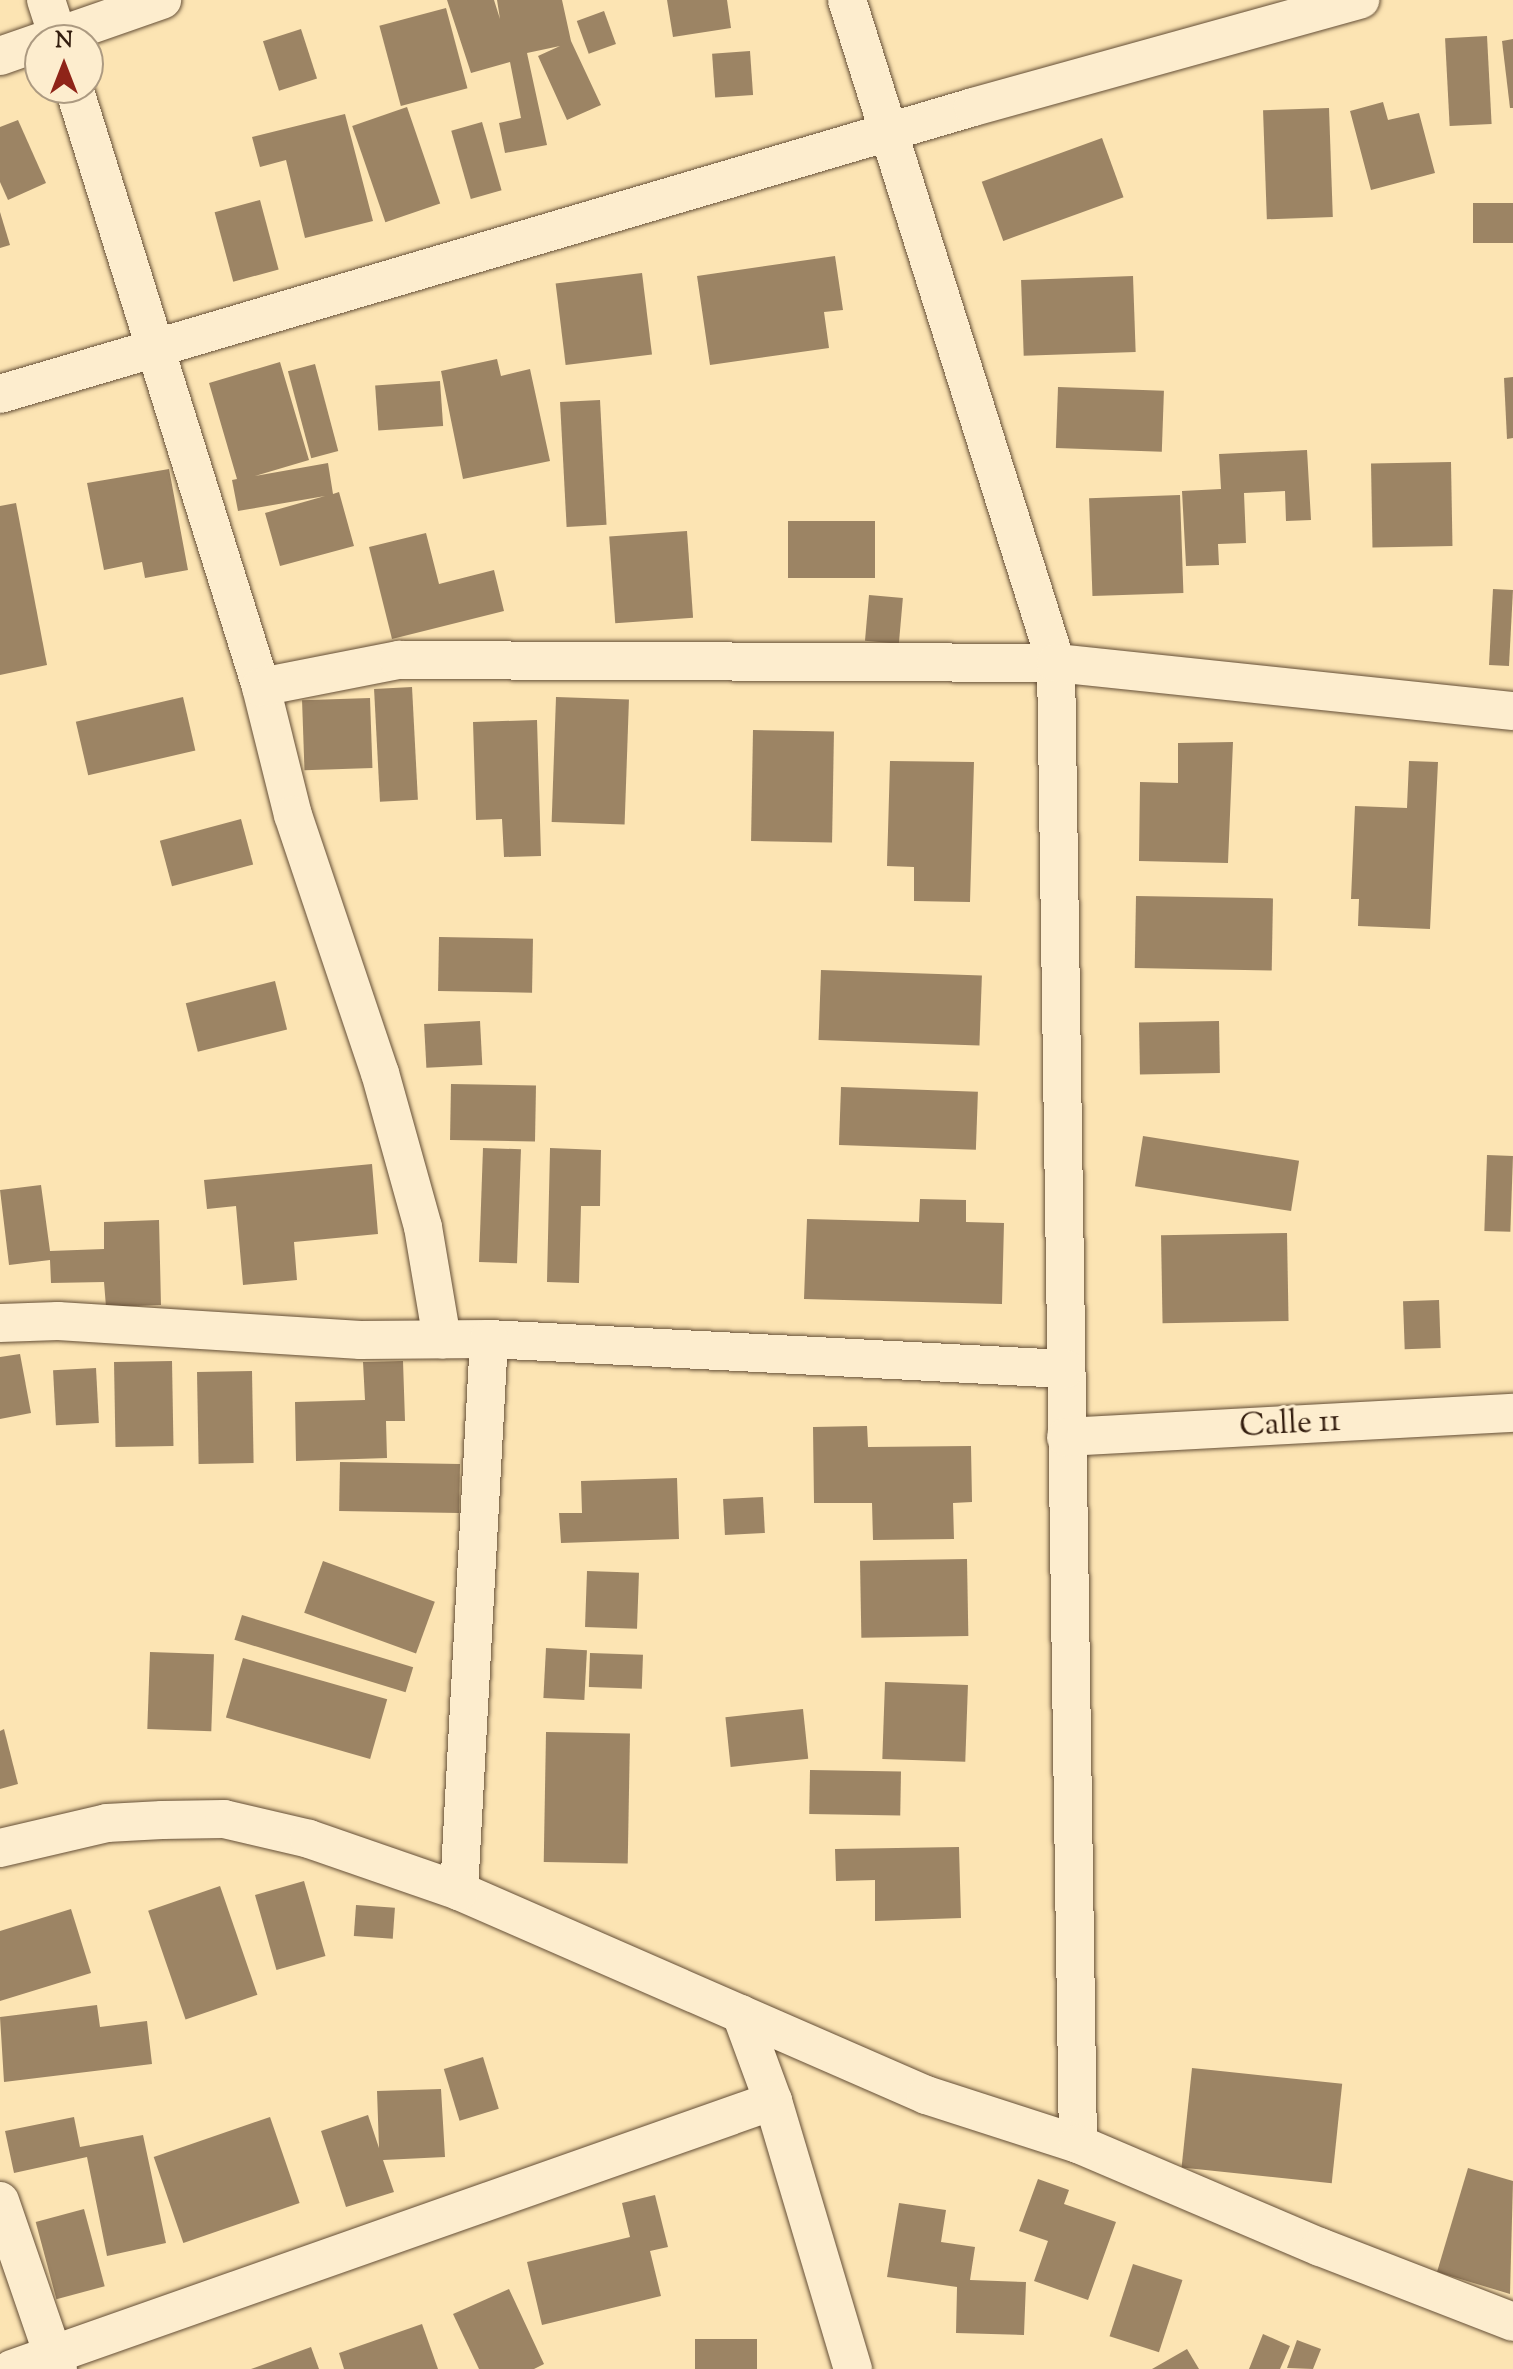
<!DOCTYPE html>
<html>
<head>
<meta charset="utf-8">
<style>
	body { margin:0 }
	#map { position:relative; width:1513px; height:2369px; overflow:hidden; background:#fce4b3; font-family:"Sorts Mill Goudy",serif }
	div>[style] { position:absolute }
	.building>* { inset:0; background:#9c8464; transform-origin:0 0 }
	.roads { filter:drop-shadow(0 0 2px #654f37) drop-shadow(0 0 2px #654f37) }
	.minor>* { height:38px; margin:-19px; padding:0 19px; transform-origin:19px; border-radius:19px; background:#fdedce }
	span { translate:-50% -50%; white-space:nowrap; text-align:center; line-height:1.15; -webkit-text-stroke:6px #fdedce; paint-order:stroke }
	.street-label { font-size:32px; color:#331d0e }
	.north { position:absolute; left:24px; top:24px; width:80px; height:80px; box-sizing:border-box; background:#fdedce; border:2px solid #ac9a81; border-radius:50%; rotate:0deg; font-size:22px; font-weight:700; line-height:32px; text-align:center; color:#331d0e }
	.north::after { content:''; display:block; margin:auto; width:28px; height:36px; background:#8f2418; clip-path:polygon(50% 0,100% 100%,50% 72%,0 100%) }
</style>
</head>
<body>
<div id="map">
	<div class="building">
		<div style="clip-path:polygon(447px 0,494px 0,500px 19px,497px 0,562px 0,571px 41px,601px 105px,567px 120px,538px 56px,560px 46px,527px 53px,547px 145px,505px 153px,499px 123px,521px 118px,510px 62px,471px 73px)"></div>
		<div style="clip-path:polygon(667px 0,727px 0,731px 28px,673px 37px)"></div>
		<div style="left:446px;top:8px;width:83px;height:69px;rotate:75deg"></div>
		<div style="left:604px;top:11px;width:35px;height:29px;rotate:70deg"></div>
		<div style="left:301px;top:29px;width:52px;height:40px;rotate:72deg"></div>
		<div style="left:1487px;top:36px;width:88px;height:42px;rotate:87deg"></div>
		<div style="clip-path:polygon(1513px 39px,1513px 108px,1510px 108px,1502px 41px)"></div>
		<div style="left:750px;top:51px;width:44px;height:38px;rotate:86deg"></div>
		<div style="clip-path:polygon(1383px 102px,1388px 120px,1419px 113px,1435px 173px,1371px 190px,1350px 111px)"></div>
		<div style="left:407px;top:107px;width:102px;height:58px;rotate:71deg"></div>
		<div style="left:1329px;top:108px;width:109px;height:66px;rotate:88deg"></div>
		<div style="clip-path:polygon(345px 114px,373px 221px,305px 238px,286px 160px,260px 167px,252px 137px)"></div>
		<div style="clip-path:polygon(18px 120px,46px 183px,8px 200px,0 182px,0 127px)"></div>
		<div style="left:482px;top:122px;width:71px;height:32px;rotate:74deg"></div>
		<div style="left:1102px;top:138px;width:63px;height:128px;rotate:70deg"></div>
		<div style="left:260px;top:200px;width:72px;height:47px;rotate:75deg"></div>
		<div style="left:1513px;top:203px;width:40px;height:40px;rotate:90deg"></div>
		<div style="clip-path:polygon(0 212px,10px 245px,0 248px)"></div>
		<div style="clip-path:polygon(835px 256px,843px 310px,824px 312px,829px 348px,710px 365px,697px 276px)"></div>
		<div style="left:642px;top:273px;width:82px;height:87px;rotate:83deg"></div>
		<div style="left:1133px;top:276px;width:76px;height:112px;rotate:88deg"></div>
		<div style="clip-path:polygon(497px 359px,501px 376px,530px 369px,550px 461px,463px 479px,441px 371px)"></div>
		<div style="clip-path:polygon(280px 362px,309px 460px,255px 476px,328px 463px,333px 494px,339px 492px,354px 546px,280px 566px,265px 513px,325px 496px,238px 511px,232px 480px,237px 479px,209px 383px)"></div>
		<div style="left:315px;top:364px;width:90px;height:28px;rotate:75deg"></div>
		<div style="clip-path:polygon(1513px 377px,1513px 438px,1507px 439px,1504px 378px)"></div>
		<div style="left:440px;top:381px;width:45px;height:65px;rotate:86deg"></div>
		<div style="left:1058px;top:387px;width:106px;height:61px;rotate:2deg"></div>
		<div style="left:600px;top:400px;width:125px;height:40px;rotate:87deg"></div>
		<div style="clip-path:polygon(1307px 450px,1311px 520px,1286px 521px,1285px 491px,1244px 493px,1246px 543px,1218px 544px,1219px 565px,1186px 566px,1182px 491px,1221px 489px,1219px 454px)"></div>
		<div style="left:1451px;top:462px;width:84px;height:80px;rotate:89deg"></div>
		<div style="clip-path:polygon(169px 469px,188px 570px,145px 578px,142px 562px,104px 570px,87px 483px)"></div>
		<div style="left:1180px;top:495px;width:98px;height:91px;rotate:88deg"></div>
		<div style="clip-path:polygon(16px 503px,47px 665px,0 675px,0 506px)"></div>
		<div style="left:788px;top:521px;width:87px;height:57px"></div>
		<div style="left:687px;top:531px;width:87px;height:78px;rotate:86deg"></div>
		<div style="clip-path:polygon(426px 533px,439px 584px,494px 570px,504px 611px,392px 639px,369px 547px)"></div>
		<div style="left:1493px;top:589px;width:20px;height:76px;rotate:3deg"></div>
		<div style="left:869px;top:595px;width:34px;height:46px;rotate:5deg"></div>
		<div style="left:412px;top:687px;width:113px;height:38px;rotate:87deg"></div>
		<div style="left:183px;top:697px;width:55px;height:110px;rotate:77deg"></div>
		<div style="left:556px;top:697px;width:73px;height:125px;rotate:2deg"></div>
		<div style="left:370px;top:698px;width:70px;height:68px;rotate:88deg"></div>
		<div style="clip-path:polygon(537px 720px,541px 856px,504px 857px,502px 819px,476px 820px,473px 722px)"></div>
		<div style="left:753px;top:730px;width:81px;height:111px;rotate:1deg"></div>
		<div style="clip-path:polygon(1233px 742px,1228px 863px,1139px 861px,1140px 782px,1178px 783px,1178px 743px)"></div>
		<div style="clip-path:polygon(890px 761px,974px 762px,970px 902px,914px 901px,914px 867px,887px 866px)"></div>
		<div style="clip-path:polygon(1409px 761px,1438px 762px,1430px 929px,1358px 926px,1359px 899px,1351px 899px,1355px 806px,1407px 808px)"></div>
		<div style="left:241px;top:819px;width:47px;height:84px;rotate:75deg"></div>
		<div style="left:1136px;top:896px;width:137px;height:72px;rotate:1deg"></div>
		<div style="left:439px;top:937px;width:94px;height:54px;rotate:1deg"></div>
		<div style="left:821px;top:970px;width:161px;height:70px;rotate:2deg"></div>
		<div style="left:275px;top:981px;width:50px;height:92px;rotate:76deg"></div>
		<div style="left:480px;top:1021px;width:44px;height:56px;rotate:87deg"></div>
		<div style="left:1219px;top:1021px;width:52px;height:80px;rotate:89deg"></div>
		<div style="left:451px;top:1084px;width:85px;height:56px;rotate:1deg"></div>
		<div style="left:841px;top:1087px;width:137px;height:58px;rotate:2deg"></div>
		<div style="left:1143px;top:1136px;width:158px;height:51px;rotate:9deg"></div>
		<div style="left:483px;top:1148px;width:38px;height:114px;rotate:2deg"></div>
		<div style="clip-path:polygon(550px 1148px,601px 1150px,600px 1206px,581px 1206px,579px 1283px,547px 1282px)"></div>
		<div style="left:1487px;top:1155px;width:26px;height:76px;rotate:2deg"></div>
		<div style="clip-path:polygon(372px 1164px,378px 1234px,294px 1242px,297px 1280px,243px 1285px,236px 1206px,207px 1209px,204px 1180px)"></div>
		<div style="clip-path:polygon(41px 1185px,50px 1251px,104px 1249px,104px 1222px,159px 1220px,161px 1305px,106px 1307px,104px 1282px,51px 1283px,50px 1260px,9px 1265px,0 1190px)"></div>
		<div style="clip-path:polygon(920px 1199px,966px 1200px,966px 1222px,1004px 1223px,1002px 1304px,804px 1299px,807px 1219px,919px 1222px)"></div>
		<div style="left:1287px;top:1233px;width:88px;height:126px;rotate:89deg"></div>
		<div style="left:1439px;top:1300px;width:48px;height:36px;rotate:88deg"></div>
		<div style="clip-path:polygon(20px 1354px,31px 1413px,0 1419px,0 1357px)"></div>
		<div style="left:172px;top:1361px;width:85px;height:58px;rotate:89deg"></div>
		<div style="clip-path:polygon(403px 1361px,405px 1421px,386px 1421px,387px 1458px,296px 1461px,295px 1402px,365px 1400px,363px 1362px)"></div>
		<div style="left:96px;top:1368px;width:55px;height:43px;rotate:87deg"></div>
		<div style="left:252px;top:1371px;width:92px;height:55px;rotate:89deg"></div>
		<div style="clip-path:polygon(867px 1426px,868px 1447px,971px 1446px,972px 1502px,953px 1503px,954px 1539px,873px 1540px,872px 1503px,814px 1503px,813px 1427px)"></div>
		<div style="left:340px;top:1462px;width:120px;height:49px;rotate:1deg"></div>
		<div style="clip-path:polygon(677px 1478px,679px 1539px,561px 1543px,559px 1513px,582px 1513px,581px 1481px)"></div>
		<div style="left:763px;top:1497px;width:36px;height:40px;rotate:87deg"></div>
		<div style="left:967px;top:1559px;width:77px;height:107px;rotate:89deg"></div>
		<div style="left:323px;top:1561px;width:119px;height:55px;rotate:20deg"></div>
		<div style="left:587px;top:1571px;width:52px;height:56px;rotate:2deg"></div>
		<div style="left:242px;top:1615px;width:179px;height:26px;rotate:17deg"></div>
		<div style="left:546px;top:1648px;width:41px;height:50px;rotate:3deg"></div>
		<div style="left:150px;top:1652px;width:64px;height:77px;rotate:2deg"></div>
		<div style="left:590px;top:1653px;width:53px;height:34px;rotate:2deg"></div>
		<div style="left:243px;top:1658px;width:150px;height:62px;rotate:16deg"></div>
		<div style="left:885px;top:1682px;width:83px;height:77px;rotate:2deg"></div>
		<div style="left:803px;top:1709px;width:50px;height:78px;rotate:84deg"></div>
		<div style="clip-path:polygon(4px 1729px,18px 1784px,0 1789px,0 1731px)"></div>
		<div style="left:546px;top:1732px;width:84px;height:130px;rotate:1deg"></div>
		<div style="left:810px;top:1770px;width:91px;height:44px;rotate:1deg"></div>
		<div style="clip-path:polygon(959px 1847px,961px 1918px,875px 1921px,875px 1880px,836px 1881px,835px 1849px)"></div>
		<div style="left:304px;top:1881px;width:78px;height:51px;rotate:74deg"></div>
		<div style="left:220px;top:1886px;width:115px;height:76px;rotate:71deg"></div>
		<div style="left:356px;top:1905px;width:39px;height:31px;rotate:4deg"></div>
		<div style="clip-path:polygon(71px 1909px,91px 1973px,0 2001px,0 1931px)"></div>
		<div style="clip-path:polygon(97px 2005px,100px 2027px,147px 2021px,152px 2064px,4px 2082px,0 2017px)"></div>
		<div style="left:483px;top:2057px;width:54px;height:41px;rotate:73deg"></div>
		<div style="left:1192px;top:2068px;width:151px;height:100px;rotate:6deg"></div>
		<div style="clip-path:polygon(441px 2089px,445px 2157px,383px 2160px,394px 2192px,346px 2207px,321px 2131px,368px 2115px,379px 2148px,377px 2091px)"></div>
		<div style="clip-path:polygon(74px 2117px,80px 2147px,143px 2135px,166px 2243px,107px 2256px,87px 2157px,14px 2173px,5px 2131px)"></div>
		<div style="left:270px;top:2117px;width:91px;height:123px;rotate:71deg"></div>
		<div style="clip-path:polygon(1468px 2168px,1513px 2181px,1510px 2294px,1437px 2272px)"></div>
		<div style="clip-path:polygon(1038px 2179px,1069px 2190px,1064px 2204px,1116px 2222px,1088px 2300px,1034px 2281px,1048px 2241px,1019px 2231px)"></div>
		<div style="clip-path:polygon(655px 2195px,668px 2247px,650px 2251px,661px 2296px,542px 2325px,527px 2262px,630px 2237px,622px 2203px)"></div>
		<div style="clip-path:polygon(899px 2203px,946px 2210px,941px 2242px,975px 2247px,970px 2280px,1026px 2282px,1024px 2335px,956px 2333px,957px 2287px,887px 2277px)"></div>
		<div style="left:84px;top:2209px;width:80px;height:50px;rotate:75deg"></div>
		<div style="left:1133px;top:2264px;width:52px;height:76px;rotate:18deg"></div>
		<div style="clip-path:polygon(509px 2289px,544px 2364px,534px 2369px,479px 2369px,453px 2314px)"></div>
		<div style="clip-path:polygon(422px 2324px,438px 2369px,344px 2369px,339px 2353px)"></div>
		<div style="clip-path:polygon(1263px 2334px,1290px 2346px,1280px 2369px,1249px 2369px)"></div>
		<div style="left:757px;top:2339px;width:30px;height:62px;rotate:90deg"></div>
		<div style="clip-path:polygon(1297px 2340px,1321px 2349px,1313px 2369px,1287px 2368px)"></div>
		<div style="clip-path:polygon(311px 2347px,319px 2369px,251px 2369px)"></div>
		<div style="clip-path:polygon(1187px 2349px,1199px 2369px,1152px 2369px)"></div>
	</div>
	<div class="roads">
		<div class="minor">
			<div style="left:46px;top:0;width:42px;rotate:72deg"></div>
			<div style="left:847px;top:0;width:695px;rotate:72.5deg"></div>
			<div style="left:1056px;top:663px;width:1481px;rotate:89.15deg"></div>
			<div style="left:47px;top:40px;width:122px;rotate:-19.2deg"></div>
			<div style="left:0;top:56px;width:42px;rotate:-19.3deg"></div>
			<div style="left:74px;top:88px;width:628px;rotate:72.66deg"></div>
			<div style="left:261px;top:687px;width:132px;rotate:76deg"></div>
			<div style="left:293px;top:815px;width:272px;rotate:71.4deg"></div>
			<div style="left:380px;top:1073px;width:160px;rotate:74.4deg"></div>
			<div style="left:423px;top:1227px;width:114px;rotate:80.4deg"></div>
			<div style="left:0;top:394px;width:1014px;rotate:-16.43deg"></div>
			<div style="left:973px;top:107px;width:402px;rotate:-15.5deg"></div>
			<div style="left:261px;top:687px;width:141px;rotate:-11.1deg"></div>
			<div style="left:399px;top:660px;width:657px;rotate:0.26deg"></div>
			<div style="left:1056px;top:663px;width:460px;rotate:6deg"></div>
			<div style="left:0;top:1323px;width:58px;rotate:-2deg"></div>
			<div style="left:58px;top:1321px;width:303px;rotate:3.6deg"></div>
			<div style="left:360px;top:1340px;width:129px;rotate:-0.4deg"></div>
			<div style="left:489px;top:1339px;width:577px;rotate:2.98deg"></div>
			<div style="left:1066px;top:1437px;width:448px;rotate:-3.1deg"></div>
			<div style="left:0;top:1848px;width:110px;rotate:-13.2deg"></div>
			<div style="left:107px;top:1823px;width:55px;rotate:-3.1deg"></div>
			<div style="left:162px;top:1820px;width:62px;rotate:-0.9deg"></div>
			<div style="left:224px;top:1819px;width:87px;rotate:13.2deg"></div>
			<div style="left:309px;top:1839px;width:159px;rotate:19.1deg"></div>
			<div style="left:459px;top:1891px;width:510px;rotate:23.6deg"></div>
			<div style="left:926px;top:2095px;width:160px;rotate:17.9deg"></div>
			<div style="left:1078px;top:2144px;width:263px;rotate:23.1deg"></div>
			<div style="left:1320px;top:2247px;width:207px;rotate:21.2deg"></div>
			<div style="left:459px;top:1891px;width:553px;rotate:-86.89deg"></div>
			<div style="left:741px;top:2014px;width:93px;rotate:69.8deg"></div>
			<div style="left:773px;top:2101px;width:280px;rotate:73.4deg"></div>
			<div style="left:0;top:2201px;width:178px;rotate:71deg"></div>
			<div style="left:12px;top:2369px;width:807px;rotate:-19.4deg"></div>
		</div>
	</div>
	<div class="street-label">
		<span style="left:1290px;top:1425px;rotate:-3deg">Calle 11</span>
	</div>
	<div class="north">N</div>
</div>
</body>
</html>
